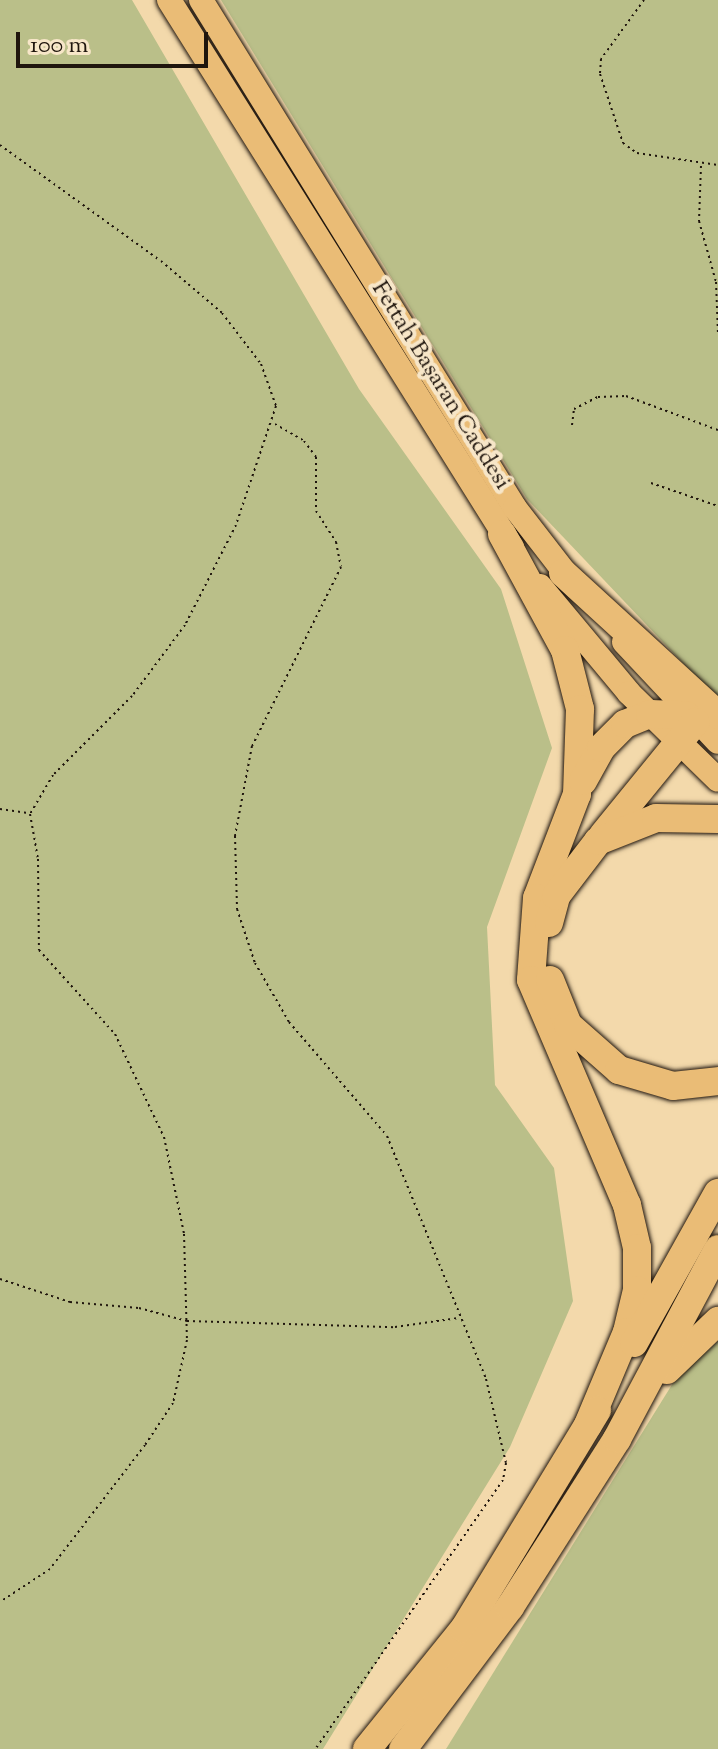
<!DOCTYPE html>
<html>
<head>
<meta charset="utf-8">
<style>
	body { margin:0 }
	#map { position:relative; width:718px; height:1749px; overflow:hidden; background:#f3d9ab; font-family:"Sorts Mill Goudy",serif }
	div>[style] { position:absolute }
	.green>* { inset:0; background:#babf89 }
	.path>* { height:2px; margin-top:-1px; transform-origin:0; background:repeating-linear-gradient(90deg,#1f150d 0 2px,transparent 0 6px) }
	.roads { filter:drop-shadow(0 0 2px #1f150d) drop-shadow(0 0 2px #1f150d) }
	.primary>* { height:24px; margin:-12px; padding:0 12px; transform-origin:12px; border-radius:12px; background:#eabc76 }
	.highway>* { height:28px; margin:-14px; padding:0 14px; transform-origin:14px; border-radius:14px; background:#eabc76 }
	span { translate:-50% -50%; white-space:nowrap; text-align:center; line-height:1.15; -webkit-text-stroke:8px #f7e6c8; paint-order:stroke }
	.street-label { font-size:24px; color:#1f150d }
	.scale { position:absolute; left:16px; top:32px; width:192px; height:36px; box-sizing:border-box; border:4px solid #1f150d; border-top:0; padding-left:10px; font-size:24px; line-height:28px; white-space:nowrap; color:#1f150d; -webkit-text-stroke:6px #f7e6c8; paint-order:stroke }
</style>
</head>
<body>
<div id="map">
	<div class="green">
		<div style="clip-path:polygon(0 0,132px 0,359px 389px,501px 589px,552px 748px,487px 927px,495px 1085px,554px 1168px,573px 1301px,510px 1447px,323px 1749px,0 1749px)"></div>
		<div style="clip-path:polygon(221px 0,718px 0,718px 700px,527px 499px)"></div>
		<div style="clip-path:polygon(718px 1341px,718px 1749px,446px 1749px,673px 1383px)"></div>
	</div>
	<div class="path">
		<div style="left:644px;top:0;width:73px;rotate:126.1deg"></div>
		<div style="left:601px;top:59px;width:15px;rotate:94deg"></div>
		<div style="left:600px;top:74px;width:73px;rotate:71.6deg"></div>
		<div style="left:623px;top:143px;width:17px;rotate:36deg"></div>
		<div style="left:637px;top:153px;width:82px;rotate:8.4deg"></div>
		<div style="left:0;top:145px;width:198px;rotate:35.8deg"></div>
		<div style="left:161px;top:261px;width:80px;rotate:40.4deg"></div>
		<div style="left:222px;top:313px;width:64px;rotate:52.6deg"></div>
		<div style="left:261px;top:364px;width:45px;rotate:70.3deg"></div>
		<div style="left:276px;top:406px;width:126px;rotate:108.6deg"></div>
		<div style="left:236px;top:525px;width:112px;rotate:117deg"></div>
		<div style="left:185px;top:625px;width:89px;rotate:126.7deg"></div>
		<div style="left:132px;top:696px;width:112px;rotate:135deg"></div>
		<div style="left:53px;top:775px;width:45px;rotate:120.5deg"></div>
		<div style="left:30px;top:814px;width:46px;rotate:79.9deg"></div>
		<div style="left:38px;top:859px;width:91px;rotate:89.4deg"></div>
		<div style="left:39px;top:950px;width:113px;rotate:47.9deg"></div>
		<div style="left:115px;top:1034px;width:114px;rotate:64.6deg"></div>
		<div style="left:164px;top:1137px;width:99px;rotate:78.3deg"></div>
		<div style="left:184px;top:1234px;width:106px;rotate:88.4deg"></div>
		<div style="left:187px;top:1340px;width:65px;rotate:102.5deg"></div>
		<div style="left:173px;top:1403px;width:50px;rotate:123.7deg"></div>
		<div style="left:145px;top:1445px;width:156px;rotate:127.5deg"></div>
		<div style="left:50px;top:1569px;width:60px;rotate:146.6deg"></div>
		<div style="left:701px;top:166px;width:55px;rotate:92.1deg"></div>
		<div style="left:699px;top:221px;width:63px;rotate:74.4deg"></div>
		<div style="left:716px;top:282px;width:52px;rotate:87.8deg"></div>
		<div style="left:275px;top:424px;width:34px;rotate:30deg"></div>
		<div style="left:304px;top:441px;width:20px;rotate:53deg"></div>
		<div style="left:316px;top:457px;width:54px;rotate:90deg"></div>
		<div style="left:316px;top:511px;width:37px;rotate:57deg"></div>
		<div style="left:336px;top:542px;width:25px;rotate:79deg"></div>
		<div style="left:341px;top:567px;width:200px;rotate:116.4deg"></div>
		<div style="left:252px;top:746px;width:92px;rotate:100.7deg"></div>
		<div style="left:235px;top:836px;width:73px;rotate:88.4deg"></div>
		<div style="left:237px;top:909px;width:57px;rotate:71.6deg"></div>
		<div style="left:255px;top:963px;width:68px;rotate:60deg"></div>
		<div style="left:289px;top:1022px;width:150px;rotate:49.3deg"></div>
		<div style="left:387px;top:1136px;width:262px;rotate:67.8deg"></div>
		<div style="left:486px;top:1379px;width:86px;rotate:76.6deg"></div>
		<div style="left:506px;top:1463px;width:17px;rotate:100deg"></div>
		<div style="left:503px;top:1480px;width:328px;rotate:124.9deg"></div>
		<div style="left:572px;top:425px;width:16px;rotate:-83deg"></div>
		<div style="left:574px;top:409px;width:27px;rotate:-27deg"></div>
		<div style="left:598px;top:397px;width:28px;rotate:-2deg"></div>
		<div style="left:626px;top:396px;width:98px;rotate:20.3deg"></div>
		<div style="left:651px;top:483px;width:71px;rotate:18.9deg"></div>
		<div style="left:0;top:809px;width:28px;rotate:8deg"></div>
		<div style="left:0;top:1279px;width:74px;rotate:18.2deg"></div>
		<div style="left:70px;top:1302px;width:69px;rotate:5deg"></div>
		<div style="left:139px;top:1308px;width:50px;rotate:15.2deg"></div>
		<div style="left:187px;top:1321px;width:208px;rotate:1.7deg"></div>
		<div style="left:395px;top:1327px;width:64px;rotate:-8.1deg"></div>
	</div>
	<div class="roads">
		<div class="primary">
			<div style="left:169px;top:0;width:646px;rotate:57.91deg"></div>
			<div style="left:201px;top:0;width:597px;rotate:58.28deg"></div>
			<div style="left:515px;top:508px;width:100px;rotate:52.3deg"></div>
			<div style="left:540px;top:586px;width:139px;rotate:50.2deg"></div>
			<div style="left:629px;top:693px;width:124px;rotate:44.3deg"></div>
			<div style="left:624px;top:642px;width:137px;rotate:46.8deg"></div>
		</div>
		<div class="highway">
			<div style="left:502px;top:534px;width:132px;rotate:61.5deg"></div>
			<div style="left:565px;top:650px;width:61px;rotate:75.7deg"></div>
			<div style="left:580px;top:709px;width:85px;rotate:92deg"></div>
			<div style="left:577px;top:794px;width:111px;rotate:111deg"></div>
			<div style="left:537px;top:898px;width:82px;rotate:94.2deg"></div>
			<div style="left:531px;top:980px;width:245px;rotate:66.9deg"></div>
			<div style="left:627px;top:1205px;width:44px;rotate:76.9deg"></div>
			<div style="left:637px;top:1248px;width:42px;rotate:90deg"></div>
			<div style="left:637px;top:1290px;width:43px;rotate:103.4deg"></div>
			<div style="left:627px;top:1332px;width:101px;rotate:112.8deg"></div>
			<div style="left:563px;top:573px;width:210px;rotate:42.5deg"></div>
			<div style="left:583px;top:781px;width:38px;rotate:-61deg"></div>
			<div style="left:601px;top:748px;width:34px;rotate:-45deg"></div>
			<div style="left:625px;top:724px;width:27px;rotate:-22deg"></div>
			<div style="left:650px;top:714px;width:36px;rotate:2deg"></div>
			<div style="left:603px;top:835px;width:146px;rotate:-50.8deg"></div>
			<div style="left:549px;top:923px;width:28px;rotate:-75deg"></div>
			<div style="left:556px;top:896px;width:69px;rotate:-52.6deg"></div>
			<div style="left:598px;top:841px;width:62px;rotate:-21.6deg"></div>
			<div style="left:656px;top:818px;width:62px;rotate:0.9deg"></div>
			<div style="left:550px;top:980px;width:48px;rotate:68.2deg"></div>
			<div style="left:568px;top:1025px;width:68px;rotate:41.4deg"></div>
			<div style="left:619px;top:1070px;width:56px;rotate:16.5deg"></div>
			<div style="left:673px;top:1086px;width:45px;rotate:-6.3deg"></div>
			<div style="left:634px;top:1343px;width:172px;rotate:-60.8deg"></div>
			<div style="left:667px;top:1370px;width:71px;rotate:-43.9deg"></div>
			<div style="left:367px;top:1749px;width:154px;rotate:-51.1deg"></div>
			<div style="left:464px;top:1629px;width:256px;rotate:-58.7deg"></div>
			<div style="left:403px;top:1749px;width:178px;rotate:-53deg"></div>
			<div style="left:510px;top:1607px;width:199px;rotate:-57.5deg"></div>
			<div style="left:617px;top:1439px;width:215px;rotate:-62deg"></div>
		</div>
	</div>
	<div class="street-label">
		<span style="left:440px;top:386px;rotate:58deg">Fettah Başaran Caddesi</span>
	</div>
	<div class="scale">100 m</div>
</div>
</body>
</html>
